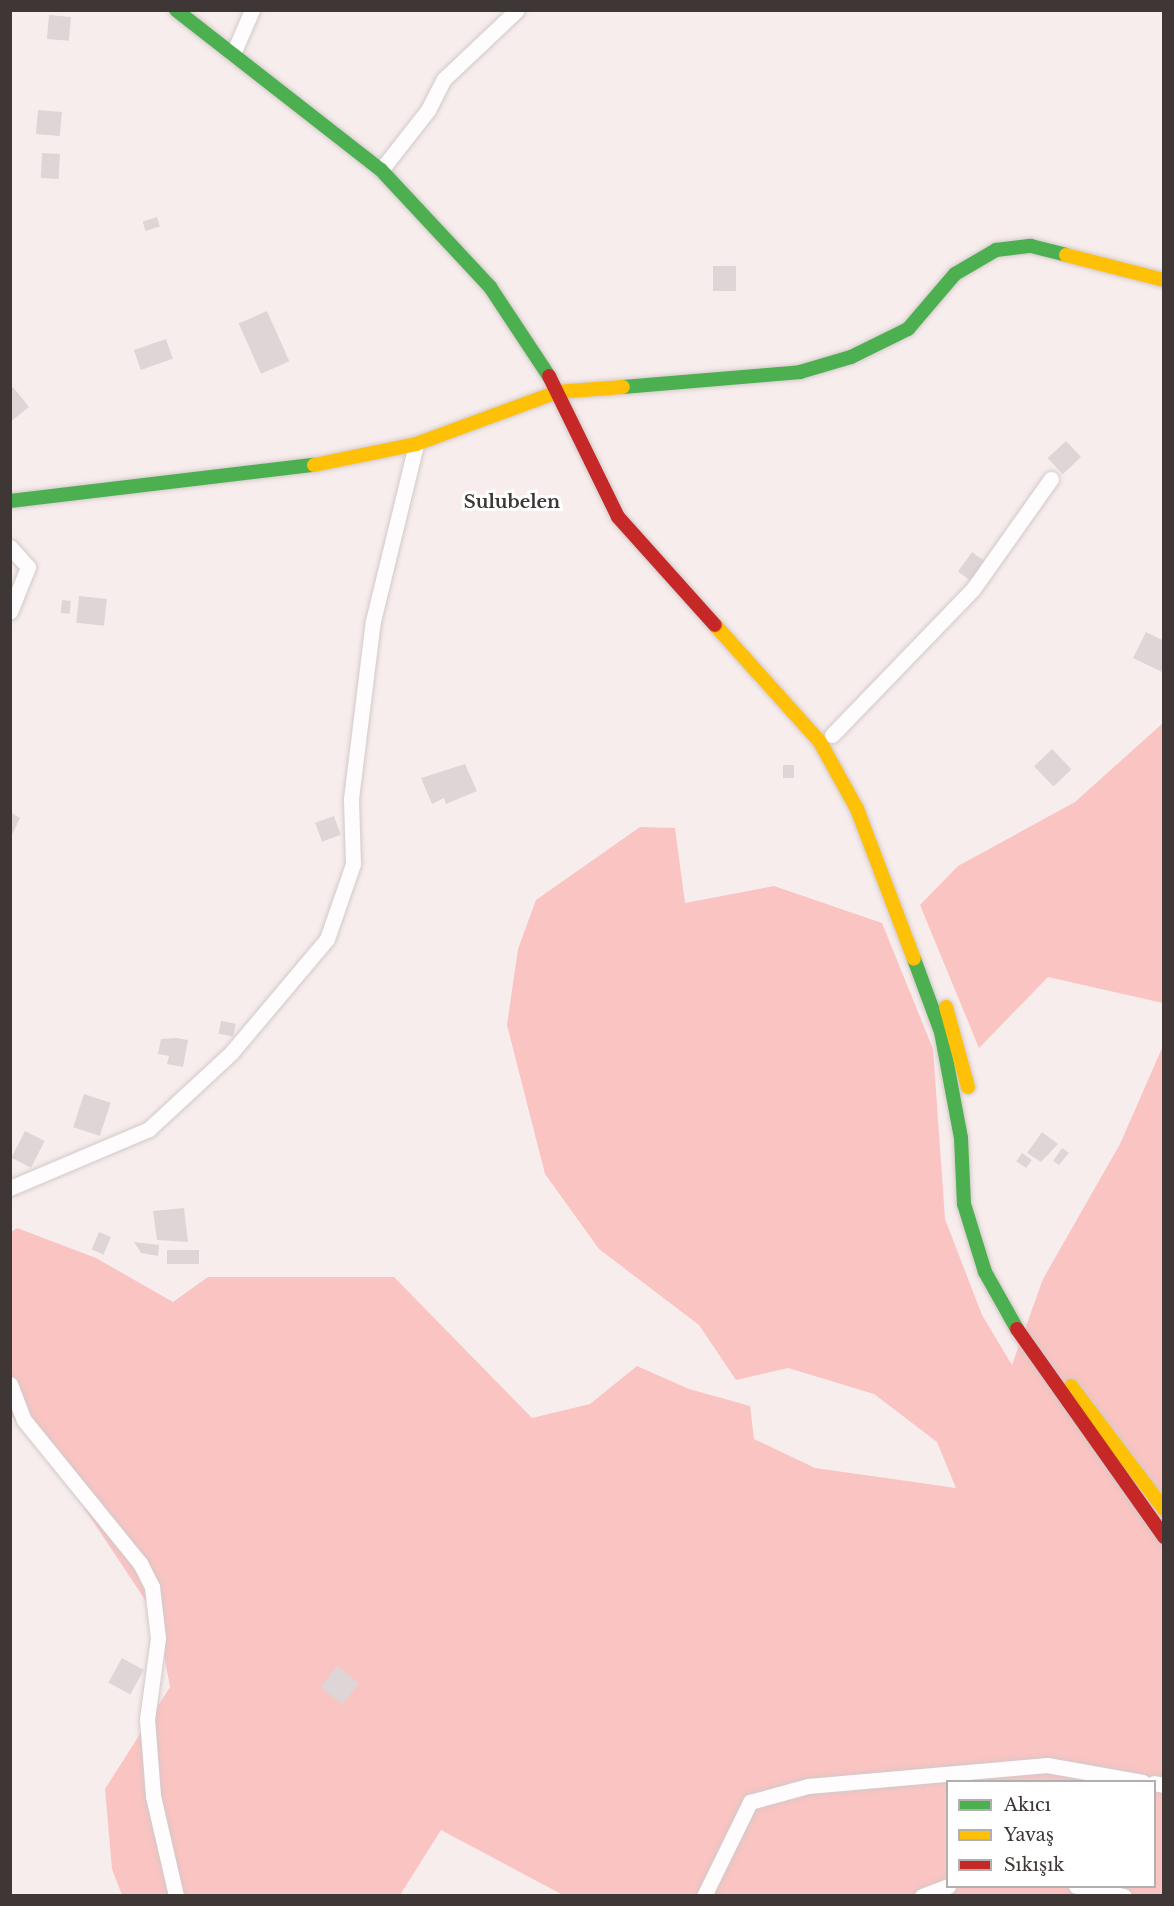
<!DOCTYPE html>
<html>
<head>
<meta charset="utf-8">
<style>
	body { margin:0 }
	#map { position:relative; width:1174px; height:1906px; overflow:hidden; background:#f8eded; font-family:"Libre Baskerville",serif }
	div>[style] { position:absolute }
	.forest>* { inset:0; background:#f9c4c2 }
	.building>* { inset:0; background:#ded6d6; transform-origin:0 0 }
	.roads { filter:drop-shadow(0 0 2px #d2c9c9) drop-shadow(0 0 2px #d2c9c9) }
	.street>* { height:15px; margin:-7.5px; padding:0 7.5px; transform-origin:7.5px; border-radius:7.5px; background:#fefcfc }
	.fast>* { height:14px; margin:-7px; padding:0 7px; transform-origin:7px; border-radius:7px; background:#4caf50 }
	.slow>* { height:14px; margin:-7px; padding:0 7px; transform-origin:7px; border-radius:7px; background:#ffc107 }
	.jam>* { height:14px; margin:-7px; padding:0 7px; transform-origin:7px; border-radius:7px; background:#c62828 }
	span { translate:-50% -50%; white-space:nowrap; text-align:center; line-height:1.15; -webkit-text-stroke:6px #fff; paint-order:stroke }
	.neighbourhood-label { font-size:18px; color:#3f3736; font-weight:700 }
	.frame { position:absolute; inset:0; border:12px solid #3f3736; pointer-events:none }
	.legend { position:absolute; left:946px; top:1780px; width:210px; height:108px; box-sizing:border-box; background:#fff; border:2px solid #b2afaf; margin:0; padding:8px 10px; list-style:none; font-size:18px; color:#3f3736 }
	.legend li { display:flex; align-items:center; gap:12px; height:30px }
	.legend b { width:30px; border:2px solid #b2afaf }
</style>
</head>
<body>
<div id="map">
	<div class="forest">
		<div style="clip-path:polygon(1163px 723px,1163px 1003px,1048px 977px,979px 1048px,920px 905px,958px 866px,1075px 802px)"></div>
		<div style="clip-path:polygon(evenodd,640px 827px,675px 828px,685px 903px,774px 886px,882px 923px,933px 1049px,945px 1219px,982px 1315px,1012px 1365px,1043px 1279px,1120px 1144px,1163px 1046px,1163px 1895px,563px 1895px,441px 1830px,400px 1895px,122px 1895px,112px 1869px,105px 1789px,170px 1687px,157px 1618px,77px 1497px,11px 1415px,10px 1233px,17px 1228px,96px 1258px,173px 1302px,208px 1277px,394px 1277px,532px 1418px,590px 1404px,637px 1366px,689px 1389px,750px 1406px,754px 1439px,815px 1468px,956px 1488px,937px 1442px,874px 1394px,788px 1368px,736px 1380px,699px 1325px,599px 1249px,545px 1174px,507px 1025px,518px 949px,536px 900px,640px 827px,948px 1782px,1154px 1782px,1154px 1886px,948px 1886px,948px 1782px)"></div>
	</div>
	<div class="building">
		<div style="left:49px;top:15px;width:22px;height:24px;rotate:5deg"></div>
		<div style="left:38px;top:110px;width:24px;height:24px;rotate:5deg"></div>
		<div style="left:42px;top:153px;width:18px;height:25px;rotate:3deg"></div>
		<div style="left:157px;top:217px;width:10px;height:15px;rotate:73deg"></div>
		<div style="left:713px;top:266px;width:23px;height:25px"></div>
		<div style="left:267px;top:311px;width:55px;height:31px;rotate:66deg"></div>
		<div style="left:166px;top:339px;width:21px;height:34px;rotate:71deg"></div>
		<div style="clip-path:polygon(13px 387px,29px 407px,10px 422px,10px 389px)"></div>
		<div style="left:1066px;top:441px;width:22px;height:25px;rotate:47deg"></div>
		<div style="left:972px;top:552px;width:17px;height:24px;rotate:36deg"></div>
		<div style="left:79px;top:596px;width:28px;height:27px;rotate:6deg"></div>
		<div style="left:62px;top:600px;width:9px;height:13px;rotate:6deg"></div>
		<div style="clip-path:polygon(1146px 632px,1164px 641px,1164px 673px,1133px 658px)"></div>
		<div style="left:1052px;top:749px;width:28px;height:25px;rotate:46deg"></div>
		<div style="clip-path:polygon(465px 764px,477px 791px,446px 804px,444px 798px,432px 804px,421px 778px)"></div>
		<div style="left:783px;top:765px;width:11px;height:13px"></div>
		<div style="clip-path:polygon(10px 812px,20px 818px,10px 839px)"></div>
		<div style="left:334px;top:816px;width:20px;height:20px;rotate:70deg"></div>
		<div style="left:221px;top:1021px;width:15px;height:13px;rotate:11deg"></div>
		<div style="clip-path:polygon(176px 1038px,188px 1040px,183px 1067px,167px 1064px,169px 1056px,158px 1054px,161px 1039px)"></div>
		<div style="left:84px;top:1094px;width:28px;height:35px;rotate:18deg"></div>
		<div style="left:25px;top:1131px;width:22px;height:30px;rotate:27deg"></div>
		<div style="clip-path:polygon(1042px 1132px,1058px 1144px,1041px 1162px,1027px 1153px)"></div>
		<div style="clip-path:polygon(1062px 1148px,1069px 1153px,1059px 1165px,1053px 1161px)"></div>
		<div style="left:1022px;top:1153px;width:12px;height:10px;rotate:35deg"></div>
		<div style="clip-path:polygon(184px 1208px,188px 1242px,157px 1240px,153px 1211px)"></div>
		<div style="left:99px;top:1232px;width:13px;height:19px;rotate:23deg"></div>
		<div style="clip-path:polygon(134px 1242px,159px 1245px,158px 1256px,141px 1253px)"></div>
		<div style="left:199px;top:1250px;width:14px;height:32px;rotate:90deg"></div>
		<div style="left:122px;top:1658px;width:25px;height:28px;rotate:29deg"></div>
		<div style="left:337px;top:1666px;width:28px;height:27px;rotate:38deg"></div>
	</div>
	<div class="roads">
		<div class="street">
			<div style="left:233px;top:54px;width:48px;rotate:-66.6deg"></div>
			<div style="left:381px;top:170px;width:76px;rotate:-51.9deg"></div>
			<div style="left:428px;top:110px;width:35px;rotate:-63deg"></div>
			<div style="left:444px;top:79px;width:100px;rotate:-43.4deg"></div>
			<div style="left:10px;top:547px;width:27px;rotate:48deg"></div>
			<div style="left:28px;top:567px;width:48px;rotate:111.8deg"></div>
			<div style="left:832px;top:735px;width:203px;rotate:-46deg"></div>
			<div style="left:973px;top:589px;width:135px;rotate:-54.7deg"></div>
			<div style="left:10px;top:1188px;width:151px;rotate:-23deg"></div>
			<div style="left:149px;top:1129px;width:112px;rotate:-42.8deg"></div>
			<div style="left:231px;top:1053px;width:149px;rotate:-49.9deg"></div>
			<div style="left:327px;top:939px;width:79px;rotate:-70.9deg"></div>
			<div style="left:353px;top:864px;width:65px;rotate:-91.8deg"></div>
			<div style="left:351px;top:799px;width:179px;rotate:-83deg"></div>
			<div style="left:373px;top:621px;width:182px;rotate:-76.3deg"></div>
			<div style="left:10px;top:1384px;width:39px;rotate:69deg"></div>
			<div style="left:24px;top:1420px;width:184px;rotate:51deg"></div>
			<div style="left:140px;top:1563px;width:27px;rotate:63deg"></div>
			<div style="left:152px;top:1587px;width:51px;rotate:83.3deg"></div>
			<div style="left:158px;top:1638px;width:82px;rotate:97.7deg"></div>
			<div style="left:147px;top:1719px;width:77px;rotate:85.5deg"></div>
			<div style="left:153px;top:1796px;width:103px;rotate:77deg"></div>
			<div style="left:1154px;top:1783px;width:10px;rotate:11deg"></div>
			<div style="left:1076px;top:1886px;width:49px;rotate:11.8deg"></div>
			<div style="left:704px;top:1896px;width:105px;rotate:-63.9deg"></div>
			<div style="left:750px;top:1802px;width:60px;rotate:-15.4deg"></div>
			<div style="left:808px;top:1786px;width:240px;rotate:-5deg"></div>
			<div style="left:1047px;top:1765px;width:97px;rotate:10deg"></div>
			<div style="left:922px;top:1896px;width:28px;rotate:-21deg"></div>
		</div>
		<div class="fast">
			<div style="left:176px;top:10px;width:260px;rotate:38deg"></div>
			<div style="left:381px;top:170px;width:160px;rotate:47deg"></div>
			<div style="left:490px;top:287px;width:107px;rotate:56.5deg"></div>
			<div style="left:623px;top:387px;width:178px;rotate:-4.8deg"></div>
			<div style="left:800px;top:372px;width:53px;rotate:-16.4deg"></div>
			<div style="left:851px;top:357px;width:64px;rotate:-26.2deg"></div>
			<div style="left:908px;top:329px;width:72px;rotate:-49.5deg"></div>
			<div style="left:955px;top:274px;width:48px;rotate:-30.3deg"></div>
			<div style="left:996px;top:250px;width:35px;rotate:-7deg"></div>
			<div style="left:1031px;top:246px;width:36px;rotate:14deg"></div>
			<div style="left:10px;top:501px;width:306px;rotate:-6.8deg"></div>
			<div style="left:914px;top:959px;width:78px;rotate:69.7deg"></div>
			<div style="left:941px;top:1032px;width:108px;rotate:79.3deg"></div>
			<div style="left:961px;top:1138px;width:66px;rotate:87.4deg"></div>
			<div style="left:964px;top:1204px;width:71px;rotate:72.8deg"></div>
			<div style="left:985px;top:1272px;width:65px;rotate:60.7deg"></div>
		</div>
		<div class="slow">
			<div style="left:1066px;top:255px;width:101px;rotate:14.3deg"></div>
			<div style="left:314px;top:465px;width:104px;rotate:-11.6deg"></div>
			<div style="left:416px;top:444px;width:150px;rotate:-20.2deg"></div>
			<div style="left:557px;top:392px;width:66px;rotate:-4.3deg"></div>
			<div style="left:715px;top:625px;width:157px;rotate:48.1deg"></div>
			<div style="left:820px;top:742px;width:77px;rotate:61.1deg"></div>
			<div style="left:857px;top:809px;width:160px;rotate:69.2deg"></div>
			<div style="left:946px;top:1007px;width:83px;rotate:74.6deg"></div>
			<div style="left:1071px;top:1386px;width:154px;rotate:52.9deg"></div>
		</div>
		<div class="jam">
			<div style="left:549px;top:376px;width:157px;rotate:63.9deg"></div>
			<div style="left:618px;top:517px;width:145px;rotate:48.1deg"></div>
			<div style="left:1017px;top:1329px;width:255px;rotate:54.7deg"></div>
		</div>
	</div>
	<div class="neighbourhood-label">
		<span style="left:512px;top:502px">Sulubelen</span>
	</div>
	<div class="frame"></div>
	<ul class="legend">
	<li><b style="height:8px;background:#4caf50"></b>Akıcı</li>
	<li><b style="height:8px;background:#ffc107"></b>Yavaş</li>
	<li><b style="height:8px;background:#c62828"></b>Sıkışık</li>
	</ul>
</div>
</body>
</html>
